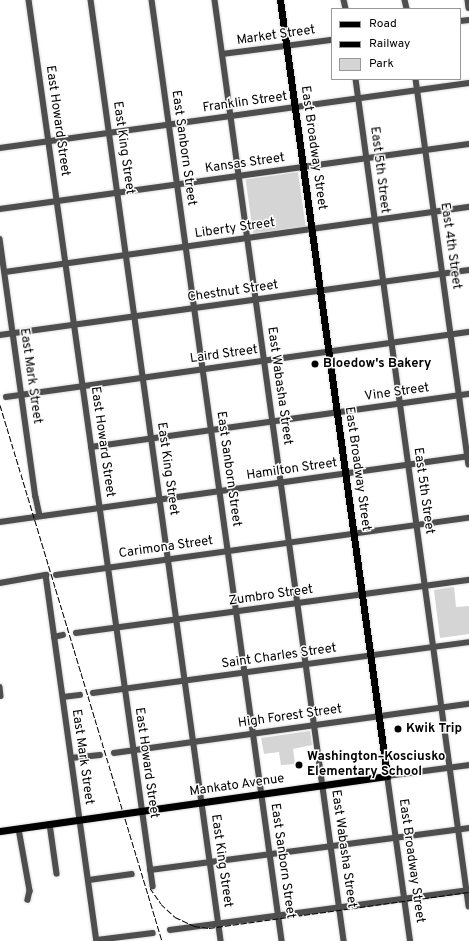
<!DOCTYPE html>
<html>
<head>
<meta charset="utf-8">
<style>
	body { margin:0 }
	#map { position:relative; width:469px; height:941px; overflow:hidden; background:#fff; font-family:Overpass,sans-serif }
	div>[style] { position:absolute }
	.green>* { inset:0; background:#d5d5d5; transform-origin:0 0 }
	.roads { filter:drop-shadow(0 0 1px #dbdbdb) drop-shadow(0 0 1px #dbdbdb) }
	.minor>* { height:5.5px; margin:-2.75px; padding:0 2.75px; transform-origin:2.75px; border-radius:2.75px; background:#4e4e4e }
	.major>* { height:7px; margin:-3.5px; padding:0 3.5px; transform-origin:3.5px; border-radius:3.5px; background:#000 }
	.rail>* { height:1px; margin-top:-0.5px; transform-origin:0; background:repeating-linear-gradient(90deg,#000 0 6px,transparent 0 8px) }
	.dots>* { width:11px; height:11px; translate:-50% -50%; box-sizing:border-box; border:2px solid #fff; border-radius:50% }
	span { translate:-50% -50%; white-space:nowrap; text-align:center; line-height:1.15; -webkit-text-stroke:3px #fff; paint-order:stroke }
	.street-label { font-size:13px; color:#000 }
	.poi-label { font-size:13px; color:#000; font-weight:700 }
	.left { translate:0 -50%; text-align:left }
	.legend { position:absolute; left:331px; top:8px; width:130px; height:72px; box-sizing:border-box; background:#fff; border:1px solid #999; margin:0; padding:5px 7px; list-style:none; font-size:12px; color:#000 }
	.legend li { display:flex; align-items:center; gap:8px; height:20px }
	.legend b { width:20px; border:1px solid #999 }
</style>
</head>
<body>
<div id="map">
	<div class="green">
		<div style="left:298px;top:172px;width:55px;height:53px;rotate:82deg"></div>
		<div style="clip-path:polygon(454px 587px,456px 607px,469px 606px,469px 634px,440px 638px,434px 590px)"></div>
		<div style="clip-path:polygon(310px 731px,312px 745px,293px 749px,295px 764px,281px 765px,279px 752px,264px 754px,261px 738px)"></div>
	</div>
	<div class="roads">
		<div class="minor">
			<div style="left:29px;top:0;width:895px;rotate:82.03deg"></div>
			<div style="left:91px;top:0;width:950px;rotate:82.13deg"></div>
			<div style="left:152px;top:0;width:950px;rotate:82.13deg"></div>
			<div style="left:215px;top:0;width:950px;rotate:82.19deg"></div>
			<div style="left:344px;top:0;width:9px;rotate:77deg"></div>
			<div style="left:405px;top:0;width:9px;rotate:77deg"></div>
			<div style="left:468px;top:0;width:8px;rotate:83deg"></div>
			<div style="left:460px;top:21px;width:9px;rotate:-6deg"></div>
			<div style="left:222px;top:54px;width:111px;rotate:-7.3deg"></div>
			<div style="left:356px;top:79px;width:835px;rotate:82.22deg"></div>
			<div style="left:416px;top:79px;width:389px;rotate:82.2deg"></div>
			<div style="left:0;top:148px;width:473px;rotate:-7.9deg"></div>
			<div style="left:0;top:209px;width:473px;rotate:-7.9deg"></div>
			<div style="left:0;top:239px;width:260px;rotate:82.1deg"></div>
			<div style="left:36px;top:497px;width:19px;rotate:78deg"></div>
			<div style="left:5px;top:272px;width:469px;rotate:-8deg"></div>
			<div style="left:0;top:335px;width:473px;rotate:-7.9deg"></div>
			<div style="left:6px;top:397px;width:468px;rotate:-8deg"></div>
			<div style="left:91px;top:447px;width:382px;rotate:-8deg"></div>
			<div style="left:0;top:522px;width:474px;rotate:-8deg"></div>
			<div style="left:56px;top:575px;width:417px;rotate:-7.9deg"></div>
			<div style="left:0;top:583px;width:47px;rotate:-9.9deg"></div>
			<div style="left:46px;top:575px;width:370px;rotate:82.1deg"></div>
			<div style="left:76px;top:633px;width:397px;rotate:-7.7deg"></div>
			<div style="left:54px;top:637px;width:9px;rotate:-13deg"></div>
			<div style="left:0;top:687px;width:9px;rotate:84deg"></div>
			<div style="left:93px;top:693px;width:379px;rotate:-7.7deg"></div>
			<div style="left:63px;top:697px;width:17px;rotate:-7deg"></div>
			<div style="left:114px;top:753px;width:358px;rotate:-7.9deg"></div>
			<div style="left:71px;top:758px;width:29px;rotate:-6deg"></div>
			<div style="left:50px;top:824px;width:50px;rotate:82deg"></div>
			<div style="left:19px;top:829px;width:63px;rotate:79.9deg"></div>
			<div style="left:30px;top:891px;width:9px;rotate:103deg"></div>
			<div style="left:150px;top:870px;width:322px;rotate:-7.5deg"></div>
			<div style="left:89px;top:880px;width:43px;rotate:-7.9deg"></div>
			<div style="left:170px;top:930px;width:302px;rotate:-7.6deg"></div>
			<div style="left:97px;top:940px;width:56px;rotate:-7.1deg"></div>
			<div style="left:410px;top:941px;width:167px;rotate:-97.9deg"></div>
			<div style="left:387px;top:776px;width:83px;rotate:-7.6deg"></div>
		</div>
		<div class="major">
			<div style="left:0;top:831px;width:391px;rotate:-8.1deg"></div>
			<div style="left:387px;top:776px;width:783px;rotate:-97.85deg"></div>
		</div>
	</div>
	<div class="rail">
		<div style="left:0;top:405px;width:560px;rotate:73.18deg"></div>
		<div style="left:150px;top:888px;width:19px;rotate:55deg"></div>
		<div style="left:161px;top:904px;width:19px;rotate:43deg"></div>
		<div style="left:175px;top:917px;width:21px;rotate:25deg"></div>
		<div style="left:194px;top:926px;width:15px;rotate:8deg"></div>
		<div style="left:209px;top:928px;width:262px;rotate:-7.9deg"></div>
	</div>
	<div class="dots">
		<div style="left:315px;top:364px;background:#000"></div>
		<div style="left:398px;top:729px;background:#000"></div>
		<div style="left:299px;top:765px;background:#000"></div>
	</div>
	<div class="street-label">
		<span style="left:276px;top:36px;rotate:-8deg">Market Street</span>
		<span style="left:245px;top:103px;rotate:-8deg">Franklin Street</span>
		<span style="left:57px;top:121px;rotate:82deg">East Howard Street</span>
		<span style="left:123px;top:148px;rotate:82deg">East King Street</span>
		<span style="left:183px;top:148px;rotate:82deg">East Sanborn Street</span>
		<span style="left:313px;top:148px;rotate:82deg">East Broadway Street</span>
		<span style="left:245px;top:164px;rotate:-8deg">Kansas Street</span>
		<span style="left:379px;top:170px;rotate:83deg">East 5th Street</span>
		<span style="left:235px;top:229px;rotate:-8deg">Liberty Street</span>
		<span style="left:450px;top:246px;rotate:82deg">East 4th Street</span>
		<span style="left:233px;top:292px;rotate:-8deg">Chestnut Street</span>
		<span style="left:224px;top:355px;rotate:-8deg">Laird Street</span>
		<span style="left:30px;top:376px;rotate:82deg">East Mark Street</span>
		<span style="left:279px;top:386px;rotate:82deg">East Wabasha Street</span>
		<span style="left:397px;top:393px;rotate:-8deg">Vine Street</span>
		<span style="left:102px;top:442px;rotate:82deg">East Howard Street</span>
		<span style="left:167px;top:469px;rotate:82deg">East King Street</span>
		<span style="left:228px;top:469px;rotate:82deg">East Sanborn Street</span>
		<span style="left:357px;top:469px;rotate:82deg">East Broadway Street</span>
		<span style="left:292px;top:470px;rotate:-8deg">Hamilton Street</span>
		<span style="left:423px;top:491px;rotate:82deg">East 5th Street</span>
		<span style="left:166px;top:548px;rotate:-8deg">Carimona Street</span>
		<span style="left:271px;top:596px;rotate:-8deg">Zumbro Street</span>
		<span style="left:279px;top:657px;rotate:-8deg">Saint Charles Street</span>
		<span style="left:290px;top:717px;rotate:-8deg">High Forest Street</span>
		<span style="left:82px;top:757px;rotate:82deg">East Mark Street</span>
		<span style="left:146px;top:763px;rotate:82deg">East Howard Street</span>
		<span style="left:237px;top:786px;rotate:-8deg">Mankato Avenue</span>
		<span style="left:343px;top:849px;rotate:82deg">East Wabasha Street</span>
		<span style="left:221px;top:861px;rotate:82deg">East King Street</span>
		<span style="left:282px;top:861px;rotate:82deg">East Sanborn Street</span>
		<span style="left:411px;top:861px;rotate:82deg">East Broadway Street</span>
	</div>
	<div class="poi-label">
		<span class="left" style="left:323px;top:364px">Bloedow's Bakery</span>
		<span class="left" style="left:406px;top:729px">Kwik Trip</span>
		<span class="left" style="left:307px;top:765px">Washington–Kosciusko<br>Elementary School</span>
	</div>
	<ul class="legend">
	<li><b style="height:5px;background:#000"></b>Road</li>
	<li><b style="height:5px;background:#000"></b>Railway</li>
	<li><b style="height:11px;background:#d5d5d5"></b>Park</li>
	</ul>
</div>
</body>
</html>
